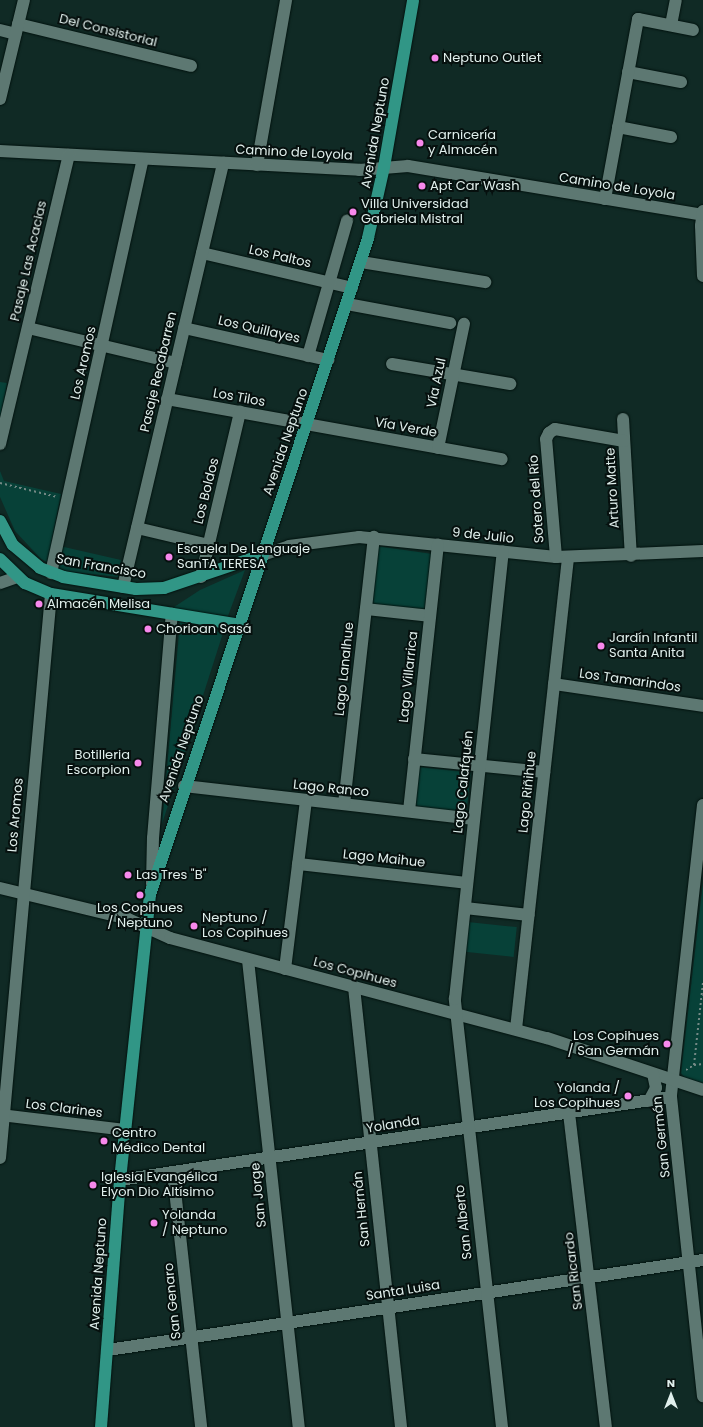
<!DOCTYPE html>
<html>
<head>
<meta charset="utf-8">
<style>
	body { margin:0 }
	#map { position:relative; width:703px; height:1427px; overflow:hidden; background:#102a25; font-family:Poppins,sans-serif }
	div>[style] { position:absolute }
	.green>* { inset:0; background:#074138; transform-origin:0 0 }
	.path>* { height:2px; margin-top:-1px; transform-origin:0; background:repeating-linear-gradient(90deg,#748985 0 2px,transparent 0 5px) }
	.roads { filter:drop-shadow(0 0 1px #00120e) drop-shadow(0 0 1px #00120e) }
	.minor>* { height:12px; margin:-6px; padding:0 6px; transform-origin:6px; border-radius:6px; background:#5d7872 }
	.major>* { height:12px; margin:-6px; padding:0 6px; transform-origin:6px; border-radius:6px; background:#319686 }
	.dots>* { width:11px; height:11px; translate:-50% -50%; box-sizing:border-box; border:2px solid #06100e; border-radius:50% }
	span { translate:-50% -50%; white-space:nowrap; text-align:center; line-height:1.15; -webkit-text-stroke:4px #06100e; paint-order:stroke }
	.street-label { font-size:13px; color:#e0efec }
	.poi-label { font-size:13px; color:#e0efec }
	.left { translate:0 -50%; text-align:left }
	.right { translate:-100% -50%; text-align:right }
	.north { position:absolute; left:651px; top:1375px; width:40px; height:40px; -webkit-text-stroke:3px #06100e; paint-order:stroke; rotate:0deg; font-size:11px; font-weight:700; line-height:16px; text-align:center; color:#e0efec }
	.north::after { content:''; display:block; margin:auto; width:14px; height:18px; background:#e0efec; clip-path:polygon(50% 0,100% 100%,50% 72%,0 100%) }
</style>
</head>
<body>
<div id="map">
	<div class="green">
		<div style="clip-path:polygon(0 382px,7px 383px,0 421px)"></div>
		<div style="clip-path:polygon(0 471px,4px 481px,61px 494px,51px 544px,121px 560px,118px 577px,65px 571px,41px 559px,15px 531px,0 497px)"></div>
		<div style="left:376px;top:546px;width:57px;height:60px;rotate:8deg"></div>
		<div style="clip-path:polygon(245px 570px,228px 616px,171px 609px,200px 590px)"></div>
		<div style="clip-path:polygon(180px 622px,223px 633px,162px 824px)"></div>
		<div style="left:418px;top:767px;width:53px;height:41px;rotate:6deg"></div>
		<div style="clip-path:polygon(703px 882px,703px 1085px,686px 1080px,681px 1073px)"></div>
		<div style="left:468px;top:922px;width:49px;height:30px;rotate:6deg"></div>
	</div>
	<div class="path">
		<div style="left:0;top:483px;width:59px;rotate:13.8deg"></div>
		<div style="left:694px;top:1065px;width:9px;rotate:-6deg"></div>
		<div style="left:686px;top:1070px;width:9px;rotate:-32deg"></div>
		<div style="left:694px;top:1065px;width:83px;rotate:-83.8deg"></div>
	</div>
	<div class="roads">
		<div class="minor">
			<div style="left:18px;top:24px;width:178px;rotate:13.6deg"></div>
			<div style="left:671px;top:25px;width:25px;rotate:-79deg"></div>
			<div style="left:0;top:30px;width:16px;rotate:14deg"></div>
			<div style="left:628px;top:72px;width:54px;rotate:10.7deg"></div>
			<div style="left:0;top:99px;width:102px;rotate:-76.4deg"></div>
			<div style="left:618px;top:127px;width:54px;rotate:10.7deg"></div>
			<div style="left:0;top:151px;width:360px;rotate:3deg"></div>
			<div style="left:359px;top:170px;width:49px;rotate:-4.7deg"></div>
			<div style="left:408px;top:166px;width:299px;rotate:9.4deg"></div>
			<div style="left:257px;top:165px;width:168px;rotate:-80deg"></div>
			<div style="left:605px;top:199px;width:183px;rotate:-79.6deg"></div>
			<div style="left:638px;top:19px;width:56px;rotate:11.3deg"></div>
			<div style="left:703px;top:211px;width:15px;rotate:98deg"></div>
			<div style="left:701px;top:226px;width:50px;rotate:87.7deg"></div>
			<div style="left:202px;top:253px;width:154px;rotate:13.1deg"></div>
			<div style="left:361px;top:262px;width:126px;rotate:9.2deg"></div>
			<div style="left:347px;top:304px;width:105px;rotate:10.5deg"></div>
			<div style="left:28px;top:328px;width:152px;rotate:13.3deg"></div>
			<div style="left:184px;top:328px;width:148px;rotate:12.5deg"></div>
			<div style="left:308px;top:356px;width:141px;rotate:-73.9deg"></div>
			<div style="left:392px;top:364px;width:120px;rotate:9.6deg"></div>
			<div style="left:167px;top:399px;width:340px;rotate:10.2deg"></div>
			<div style="left:623px;top:419px;width:137px;rotate:86.7deg"></div>
			<div style="left:0;top:444px;width:297px;rotate:-76.6deg"></div>
			<div style="left:438px;top:448px;width:127px;rotate:-78.2deg"></div>
			<div style="left:137px;top:528px;width:74px;rotate:13.3deg"></div>
			<div style="left:262px;top:555px;width:28px;rotate:-18deg"></div>
			<div style="left:289px;top:546px;width:71px;rotate:-7.3deg"></div>
			<div style="left:359px;top:537px;width:198px;rotate:5.8deg"></div>
			<div style="left:556px;top:557px;width:147px;rotate:-2.3deg"></div>
			<div style="left:556px;top:557px;width:118px;rotate:-94.8deg"></div>
			<div style="left:546px;top:439px;width:7px;rotate:-63deg"></div>
			<div style="left:549px;top:433px;width:7px;rotate:-34deg"></div>
			<div style="left:555px;top:429px;width:70px;rotate:9.9deg"></div>
			<div style="left:51px;top:573px;width:424px;rotate:-77.5deg"></div>
			<div style="left:201px;top:577px;width:170px;rotate:-76.7deg"></div>
			<div style="left:0;top:583px;width:18px;rotate:-19deg"></div>
			<div style="left:123px;top:587px;width:436px;rotate:-76.7deg"></div>
			<div style="left:366px;top:609px;width:64px;rotate:6.2deg"></div>
			<div style="left:554px;top:684px;width:151px;rotate:8.4deg"></div>
			<div style="left:414px;top:759px;width:131px;rotate:5.7deg"></div>
			<div style="left:184px;top:786px;width:292px;rotate:6.5deg"></div>
			<div style="left:344px;top:804px;width:269px;rotate:-83.6deg"></div>
			<div style="left:703px;top:805px;width:294px;rotate:96.3deg"></div>
			<div style="left:671px;top:1097px;width:301px;rotate:83.9deg"></div>
			<div style="left:409px;top:811px;width:268px;rotate:-83.8deg"></div>
			<div style="left:298px;top:864px;width:170px;rotate:6.4deg"></div>
			<div style="left:152px;top:884px;width:46px;rotate:-88.8deg"></div>
			<div style="left:153px;top:838px;width:225px;rotate:-85.2deg"></div>
			<div style="left:0;top:888px;width:132px;rotate:13.6deg"></div>
			<div style="left:128px;top:919px;width:46px;rotate:24.3deg"></div>
			<div style="left:170px;top:938px;width:390px;rotate:14.9deg"></div>
			<div style="left:547px;top:1038px;width:164px;rotate:18.4deg"></div>
			<div style="left:465px;top:908px;width:64px;rotate:6.2deg"></div>
			<div style="left:248px;top:960px;width:470px;rotate:83.8deg"></div>
			<div style="left:285px;top:969px;width:170px;rotate:-82.9deg"></div>
			<div style="left:354px;top:987px;width:443px;rotate:83.9deg"></div>
			<div style="left:516px;top:1029px;width:474px;rotate:-83.7deg"></div>
			<div style="left:649px;top:1101px;width:15px;rotate:-62deg"></div>
			<div style="left:656px;top:1088px;width:14px;rotate:-102deg"></div>
			<div style="left:569px;top:1113px;width:316px;rotate:83.3deg"></div>
			<div style="left:0;top:1115px;width:126px;rotate:6.8deg"></div>
			<div style="left:0;top:1158px;width:566px;rotate:-84.83deg"></div>
			<div style="left:173px;top:1172px;width:257px;rotate:83.7deg"></div>
			<div style="left:120px;top:1180px;width:557px;rotate:-8.57deg"></div>
			<div style="left:108px;top:1350px;width:602px;rotate:-8.6deg"></div>
			<div style="left:502px;top:1427px;width:431px;rotate:-96.3deg"></div>
			<div style="left:455px;top:999px;width:450px;rotate:-83.9deg"></div>
		</div>
		<div class="major">
			<div style="left:0;top:521px;width:27px;rotate:62deg"></div>
			<div style="left:13px;top:545px;width:35px;rotate:40deg"></div>
			<div style="left:40px;top:568px;width:25px;rotate:21deg"></div>
			<div style="left:63px;top:577px;width:74px;rotate:9.3deg"></div>
			<div style="left:136px;top:589px;width:28px;rotate:-2deg"></div>
			<div style="left:164px;top:588px;width:103px;rotate:-18.6deg"></div>
			<div style="left:0;top:559px;width:35px;rotate:44deg"></div>
			<div style="left:25px;top:583px;width:28px;rotate:23deg"></div>
			<div style="left:51px;top:594px;width:192px;rotate:9.3deg"></div>
			<div style="left:101px;top:1427px;width:248px;rotate:-85.6deg"></div>
			<div style="left:120px;top:1180px;width:287px;rotate:-84deg"></div>
			<div style="left:150px;top:895px;width:692px;rotate:-71.64deg"></div>
			<div style="left:368px;top:238px;width:73px;rotate:-77.3deg"></div>
			<div style="left:384px;top:167px;width:169px;rotate:-80.1deg"></div>
		</div>
	</div>
	<div class="dots">
		<div style="left:435px;top:58px;background:#f788ec"></div>
		<div style="left:420px;top:143px;background:#f788ec"></div>
		<div style="left:422px;top:186px;background:#f788ec"></div>
		<div style="left:353px;top:212px;background:#f788ec"></div>
		<div style="left:169px;top:557px;background:#f788ec"></div>
		<div style="left:39px;top:604px;background:#f788ec"></div>
		<div style="left:148px;top:629px;background:#f788ec"></div>
		<div style="left:601px;top:646px;background:#f788ec"></div>
		<div style="left:138px;top:763px;background:#f788ec"></div>
		<div style="left:128px;top:875px;background:#f788ec"></div>
		<div style="left:140px;top:895px;background:#f788ec"></div>
		<div style="left:194px;top:926px;background:#f788ec"></div>
		<div style="left:667px;top:1044px;background:#f788ec"></div>
		<div style="left:628px;top:1096px;background:#f788ec"></div>
		<div style="left:104px;top:1141px;background:#f788ec"></div>
		<div style="left:93px;top:1185px;background:#f788ec"></div>
		<div style="left:154px;top:1223px;background:#f788ec"></div>
	</div>
	<div class="street-label">
		<span style="left:108px;top:31px;rotate:14deg">Del Consistorial</span>
		<span style="left:376px;top:133px;rotate:-80deg">Avenida Neptuno</span>
		<span style="left:294px;top:153px;rotate:3deg">Camino de Loyola</span>
		<span style="left:617px;top:187px;rotate:9deg">Camino de Loyola</span>
		<span style="left:280px;top:257px;rotate:13deg">Los Paltos</span>
		<span style="left:29px;top:261px;rotate:-77deg">Pasaje Las Acacias</span>
		<span style="left:259px;top:330px;rotate:13deg">Los Quillayes</span>
		<span style="left:84px;top:363px;rotate:-77deg">Los Aromos</span>
		<span style="left:159px;top:372px;rotate:-77deg">Pasaje Recabarren</span>
		<span style="left:437px;top:383px;rotate:-78deg">Vía Azul</span>
		<span style="left:239px;top:398px;rotate:10deg">Los Tilos</span>
		<span style="left:406px;top:428px;rotate:10deg">Vía Verde</span>
		<span style="left:286px;top:442px;rotate:-71deg">Avenida Neptuno</span>
		<span style="left:613px;top:488px;rotate:-93deg">Arturo Matte</span>
		<span style="left:207px;top:491px;rotate:-76deg">Los Boldos</span>
		<span style="left:537px;top:499px;rotate:-94deg">Sotero del Río</span>
		<span style="left:483px;top:536px;rotate:6deg">9 de Julio</span>
		<span style="left:101px;top:567px;rotate:10deg">San Francisco</span>
		<span style="left:345px;top:669px;rotate:-84deg">Lago Lanalhue</span>
		<span style="left:409px;top:677px;rotate:-84deg">Lago Villarrica</span>
		<span style="left:630px;top:681px;rotate:8deg">Los Tamarindos</span>
		<span style="left:182px;top:749px;rotate:-71deg">Avenida Neptuno</span>
		<span style="left:464px;top:782px;rotate:-84deg">Lago Calafquén</span>
		<span style="left:331px;top:789px;rotate:6deg">Lago Ranco</span>
		<span style="left:528px;top:792px;rotate:-84deg">Lago Riñihue</span>
		<span style="left:16px;top:815px;rotate:-85deg">Los Aromos</span>
		<span style="left:384px;top:859px;rotate:6deg">Lago Maihue</span>
		<span style="left:355px;top:973px;rotate:15deg">Los Copihues</span>
		<span style="left:64px;top:1109px;rotate:7deg">Los Clarines</span>
		<span style="left:393px;top:1125px;rotate:-9deg">Yolanda</span>
		<span style="left:662px;top:1137px;rotate:-96deg">San Germán</span>
		<span style="left:259px;top:1195px;rotate:-96deg">San Jorge</span>
		<span style="left:362px;top:1209px;rotate:-96deg">San Hernán</span>
		<span style="left:464px;top:1222px;rotate:-96deg">San Alberto</span>
		<span style="left:574px;top:1271px;rotate:-97deg">San Ricardo</span>
		<span style="left:99px;top:1274px;rotate:-86deg">Avenida Neptuno</span>
		<span style="left:403px;top:1291px;rotate:-9deg">Santa Luisa</span>
		<span style="left:173px;top:1301px;rotate:-96deg">San Genaro</span>
	</div>
	<div class="poi-label">
		<span class="left" style="left:443px;top:58px">Neptuno Outlet</span>
		<span class="left" style="left:428px;top:143px">Carnicería<br>y Almacén</span>
		<span class="left" style="left:430px;top:186px">Apt Car Wash</span>
		<span class="left" style="left:361px;top:212px">Villa Universidad<br>Gabriela Mistral</span>
		<span class="left" style="left:177px;top:557px">Escuela De Lenguaje<br>SanTA TERESA</span>
		<span class="left" style="left:47px;top:604px">Almacén Melisa</span>
		<span class="left" style="left:156px;top:629px">Chorioan Sasá</span>
		<span class="left" style="left:609px;top:646px">Jardín Infantil<br>Santa Anita</span>
		<span class="right" style="left:130px;top:763px">Botilleria<br>Escorpion</span>
		<span class="left" style="left:136px;top:875px">Las Tres "B"</span>
		<span style="left:140px;top:916px">Los Copihues<br>/ Neptuno</span>
		<span class="left" style="left:202px;top:926px">Neptuno /<br>Los Copihues</span>
		<span class="right" style="left:659px;top:1044px">Los Copihues<br>/ San Germán</span>
		<span class="right" style="left:620px;top:1096px">Yolanda /<br>Los Copihues</span>
		<span class="left" style="left:112px;top:1141px">Centro<br>Médico Dental</span>
		<span class="left" style="left:101px;top:1185px">Iglesia Evangélica<br>Elyon Dio Altísimo</span>
		<span class="left" style="left:162px;top:1223px">Yolanda<br>/ Neptuno</span>
	</div>
	<div class="north">N</div>
</div>
</body>
</html>
